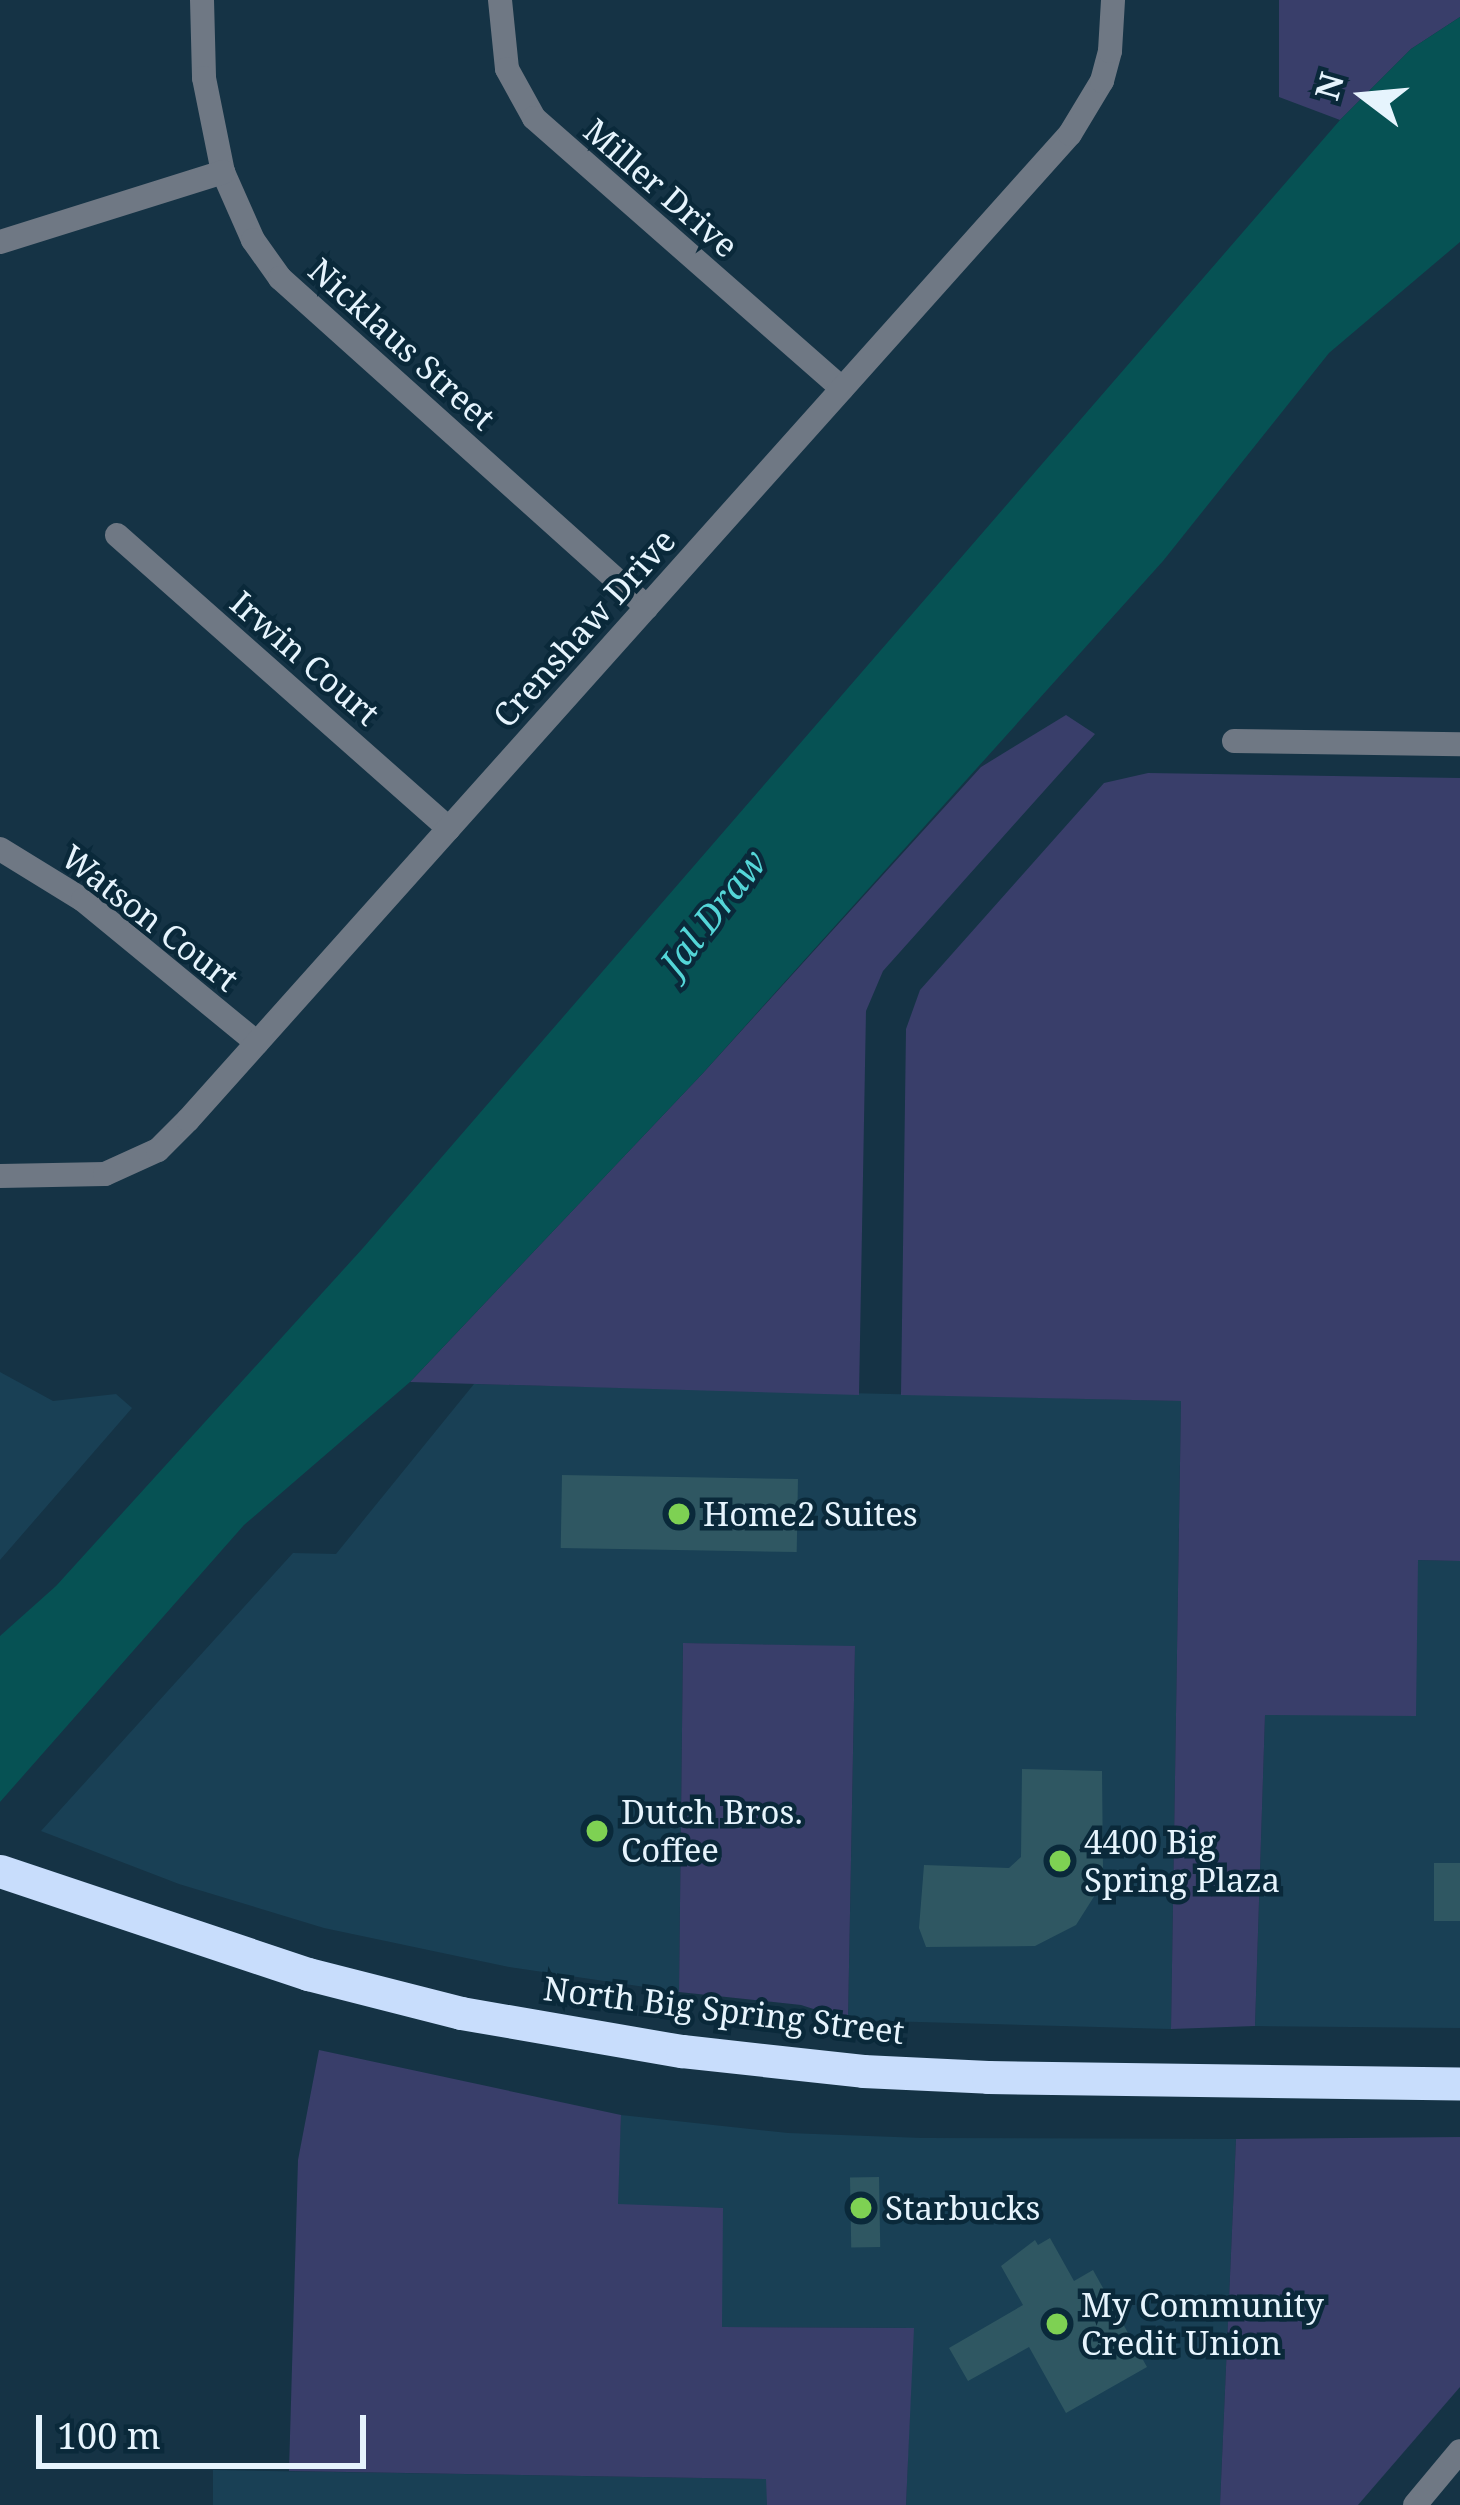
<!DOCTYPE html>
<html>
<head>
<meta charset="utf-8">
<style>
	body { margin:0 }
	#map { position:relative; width:1460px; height:2505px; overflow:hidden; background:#153345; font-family:"Noto Serif",serif }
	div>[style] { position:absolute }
	.built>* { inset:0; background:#194055 }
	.green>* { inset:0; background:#393e6a }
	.water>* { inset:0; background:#065254 }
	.building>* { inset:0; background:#2f5762; transform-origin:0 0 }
	.minor>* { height:24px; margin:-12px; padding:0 12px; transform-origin:12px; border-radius:12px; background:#6f7884 }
	.highway>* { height:33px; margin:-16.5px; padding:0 16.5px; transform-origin:16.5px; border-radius:16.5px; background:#c8ddfc }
	.dots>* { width:33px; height:33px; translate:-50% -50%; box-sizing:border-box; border:6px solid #0a293a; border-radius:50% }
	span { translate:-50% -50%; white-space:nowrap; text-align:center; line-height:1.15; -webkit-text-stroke:9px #0a293a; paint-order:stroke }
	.street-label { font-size:33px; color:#e6f4fd }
	.poi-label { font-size:33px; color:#e6f4fd }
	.left { translate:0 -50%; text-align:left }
	.water-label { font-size:36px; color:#54d6d8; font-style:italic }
	.north { position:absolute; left:1304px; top:36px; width:120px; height:120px; -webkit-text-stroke:9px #0a293a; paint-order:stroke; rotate:286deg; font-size:33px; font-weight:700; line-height:48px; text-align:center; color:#e6f4fd }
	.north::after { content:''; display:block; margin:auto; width:42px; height:54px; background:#e6f4fd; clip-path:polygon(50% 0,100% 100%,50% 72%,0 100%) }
	.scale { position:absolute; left:36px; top:2415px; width:330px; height:54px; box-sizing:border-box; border:6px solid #e6f4fd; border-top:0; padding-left:15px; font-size:36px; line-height:42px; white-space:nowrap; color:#e6f4fd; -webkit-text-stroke:9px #0a293a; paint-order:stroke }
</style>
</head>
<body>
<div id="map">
	<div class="built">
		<div style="clip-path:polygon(0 1372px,53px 1401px,116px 1394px,132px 1408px,0 1560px)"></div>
		<div style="clip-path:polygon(474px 1384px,1181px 1401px,1171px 2029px,848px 2020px,855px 1647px,683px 1643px,679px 1992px,509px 1967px,324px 1928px,179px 1884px,41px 1831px,293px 1553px,336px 1554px)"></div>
		<div style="clip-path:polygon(1418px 1560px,1460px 1561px,1460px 2028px,1255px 2026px,1265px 1714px)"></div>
		<div style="clip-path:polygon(621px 2115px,788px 2133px,922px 2138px,1236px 2139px,1220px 2505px,906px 2505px,913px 2328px,722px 2327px,617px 2204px)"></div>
		<div style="clip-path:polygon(213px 2470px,767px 2479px,767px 2505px,213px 2505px)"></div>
	</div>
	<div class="green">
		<div style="clip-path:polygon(1279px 0,1460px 0,1460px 17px,1411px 49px,1340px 120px,1279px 97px)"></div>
		<div style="clip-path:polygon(1066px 715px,1095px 734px,883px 971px,866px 1011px,859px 1395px,410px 1382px,703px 1073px,981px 767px)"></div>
		<div style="clip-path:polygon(1148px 773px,1460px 778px,1460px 1561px,1418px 1560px,1416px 1716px,1265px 1715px,1255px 2026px,1171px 2029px,1181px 1401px,901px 1395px,906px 1029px,920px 990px,1104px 783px)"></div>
		<div style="clip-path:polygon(683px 1643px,855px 1646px,848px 2020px,801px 2005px,679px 1992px)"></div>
		<div style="clip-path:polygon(319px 2050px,621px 2115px,618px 2204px,723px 2208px,722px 2327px,914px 2328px,906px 2505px,767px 2505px,766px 2479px,289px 2471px,298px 2160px)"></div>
		<div style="clip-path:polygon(1460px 2137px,1460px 2387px,1358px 2505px,1220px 2505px,1236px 2139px)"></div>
	</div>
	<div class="water">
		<div style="clip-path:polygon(1460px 17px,1460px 242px,1329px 353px,1163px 561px,703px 1073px,410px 1382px,244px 1525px,0 1802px,0 1636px,56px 1586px,363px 1248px,1340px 120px,1411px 49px)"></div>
	</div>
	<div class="building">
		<div style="left:562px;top:1475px;width:236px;height:73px;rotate:1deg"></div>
		<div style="clip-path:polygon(1022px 1769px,1102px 1771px,1103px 1868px,1095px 1895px,1076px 1925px,1035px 1946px,926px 1947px,919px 1928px,924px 1865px,1009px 1868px,1021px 1857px)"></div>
		<div style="left:1434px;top:1863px;width:26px;height:58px"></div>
		<div style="left:879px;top:2177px;width:70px;height:29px;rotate:89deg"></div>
		<div style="clip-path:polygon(1050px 2238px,1074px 2281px,1093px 2270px,1147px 2367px,1066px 2413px,1029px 2347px,968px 2381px,949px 2348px,1023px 2305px,1001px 2266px,1035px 2240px,1038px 2245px)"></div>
	</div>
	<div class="minor">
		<div style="left:202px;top:0;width:78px;rotate:88.5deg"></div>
		<div style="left:204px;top:78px;width:96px;rotate:78.6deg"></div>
		<div style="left:223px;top:172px;width:74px;rotate:66.2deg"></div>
		<div style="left:253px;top:240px;width:47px;rotate:54.6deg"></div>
		<div style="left:280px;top:278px;width:493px;rotate:41.9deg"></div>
		<div style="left:500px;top:0;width:69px;rotate:84.2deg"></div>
		<div style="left:507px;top:69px;width:56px;rotate:61.1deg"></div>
		<div style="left:534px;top:118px;width:410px;rotate:41.3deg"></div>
		<div style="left:0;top:242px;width:234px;rotate:-17.4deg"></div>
		<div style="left:117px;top:535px;width:443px;rotate:41.5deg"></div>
		<div style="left:1234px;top:741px;width:226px;rotate:0.8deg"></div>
		<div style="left:0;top:849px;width:97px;rotate:31.6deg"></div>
		<div style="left:83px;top:900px;width:225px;rotate:39.4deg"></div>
		<div style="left:0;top:1176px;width:105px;rotate:-1.1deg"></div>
		<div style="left:105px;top:1174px;width:58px;rotate:-24.4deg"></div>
		<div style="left:158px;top:1150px;width:42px;rotate:-45deg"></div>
		<div style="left:188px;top:1120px;width:1323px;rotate:-48.19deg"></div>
		<div style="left:1070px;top:134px;width:62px;rotate:-58.9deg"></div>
		<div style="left:1102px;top:81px;width:31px;rotate:-75deg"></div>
		<div style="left:1110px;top:51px;width:51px;rotate:-86.6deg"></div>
		<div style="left:1415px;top:2505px;width:70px;rotate:-50.2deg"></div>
	</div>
	<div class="highway">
		<div style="left:0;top:1871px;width:325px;rotate:18.5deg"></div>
		<div style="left:308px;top:1974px;width:158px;rotate:14.3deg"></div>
		<div style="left:461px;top:2013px;width:224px;rotate:9.8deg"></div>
		<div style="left:682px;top:2051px;width:182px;rotate:6.3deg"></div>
		<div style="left:863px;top:2071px;width:125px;rotate:2.7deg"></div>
		<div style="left:988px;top:2077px;width:472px;rotate:0.8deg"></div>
	</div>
	<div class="dots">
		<div style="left:679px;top:1514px;background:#7ed153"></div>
		<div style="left:597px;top:1831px;background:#7ed153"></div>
		<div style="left:1060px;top:1861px;background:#7ed153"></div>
		<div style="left:861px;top:2208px;background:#7ed153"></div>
		<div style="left:1057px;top:2324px;background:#7ed153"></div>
	</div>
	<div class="street-label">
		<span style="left:661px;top:188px;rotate:41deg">Miller Drive</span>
		<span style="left:402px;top:344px;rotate:42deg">Nicklaus Street</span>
		<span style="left:584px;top:628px;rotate:-48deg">Crenshaw Drive</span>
		<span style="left:305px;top:658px;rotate:41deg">Irwin Court</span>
		<span style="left:150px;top:918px;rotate:38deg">Watson Court</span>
		<span style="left:724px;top:2010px;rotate:7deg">North Big Spring Street</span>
	</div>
	<div class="poi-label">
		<span class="left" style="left:703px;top:1514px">Home2 Suites</span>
		<span class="left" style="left:621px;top:1831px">Dutch Bros.<br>Coffee</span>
		<span class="left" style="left:1084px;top:1861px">4400 Big<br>Spring Plaza</span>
		<span class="left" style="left:885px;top:2208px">Starbucks</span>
		<span class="left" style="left:1081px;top:2324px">My Community<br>Credit Union</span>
	</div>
	<div class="water-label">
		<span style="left:713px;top:912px;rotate:-52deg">Jal Draw</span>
	</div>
	<div class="north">N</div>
	<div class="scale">100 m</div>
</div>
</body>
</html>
